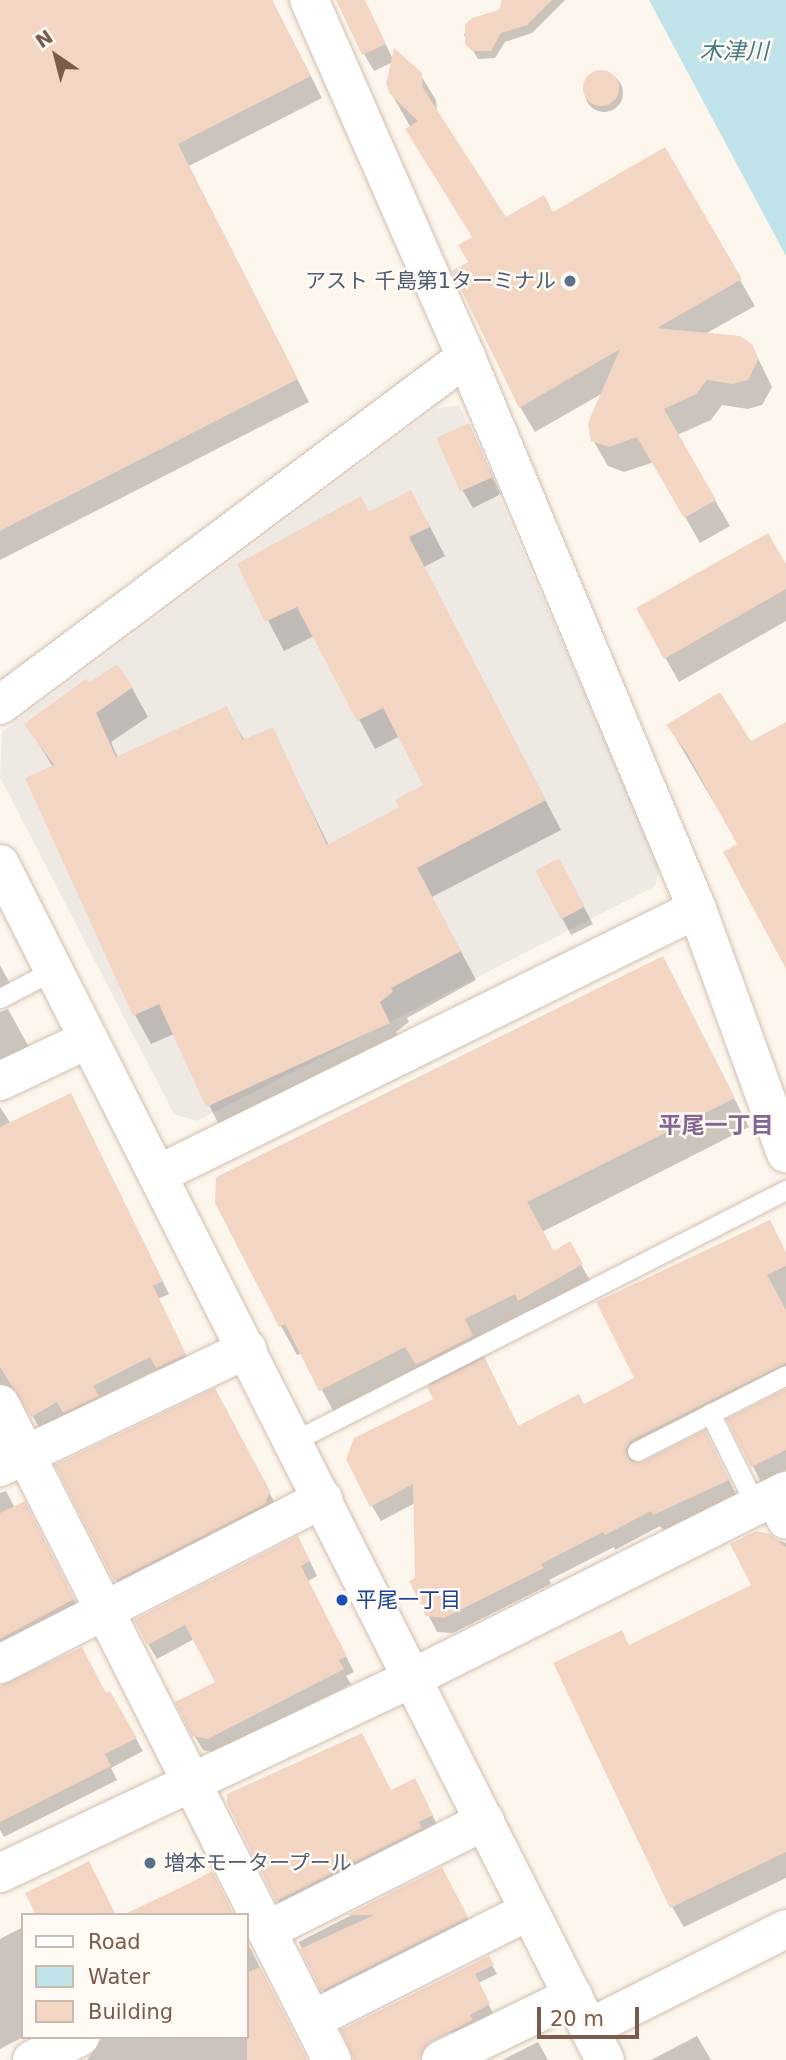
<!DOCTYPE html>
<html>
<head>
<meta charset="utf-8">
<style>
	body { margin:0 }
	#map { position:relative; width:786px; height:2060px; overflow:hidden; background:#fdf6ec; font-family:"DejaVu Sans","Noto Sans JP",sans-serif }
	div>[style] { position:absolute }
	.industrial>* { inset:0; background:#efe9e4 }
	.water>* { inset:0; background:#bfe3e8 }
	.shadow>* { inset:0; background:#0003; transform-origin:0 0 }
	.round { border-radius:50% }
	.building>* { inset:0; background:#f3d5c3; transform-origin:0 0 }
	.roads { filter:drop-shadow(0 0 2px #d1beb0) drop-shadow(0 0 2px #d1beb0) }
	.lane>* { height:19px; margin:-9.5px; padding:0 9.5px; transform-origin:9.5px; border-radius:9.5px; background:#fff }
	.street>* { height:38px; margin:-19px; padding:0 19px; transform-origin:19px; border-radius:19px; background:#fff }
	.secondary>* { height:38px; margin:-19px; padding:0 19px; transform-origin:19px; border-radius:19px; background:#fff }
	.dots>* { width:19px; height:19px; translate:-50% -50%; box-sizing:border-box; border:4px solid #fffaf3; border-radius:50% }
	span { translate:-50% -50%; white-space:nowrap; text-align:center; line-height:1.15; -webkit-text-stroke:5px #fffaf3; paint-order:stroke }
	.service-label { font-size:21px; color:#4e5e75 }
	.right { translate:-100% -50%; text-align:right }
	.left { translate:0 -50%; text-align:left }
	.transit-label { font-size:21px; color:#164399 }
	.water-label { font-size:23px; color:#437c86; font-style:italic }
	.neighbourhood-label { font-size:23px; color:#846695; font-weight:700 }
	.legend { position:absolute; left:21px; top:1913px; width:228px; height:126px; box-sizing:border-box; background:#fffaf3; border:2px solid #cabbb1; margin:0; padding:9px 12px; list-style:none; font-size:21px; color:#7a5c4d }
	.legend li { display:flex; align-items:center; gap:14px; height:35px }
	.legend b { width:35px; border:2px solid #cabbb1 }
	.north { position:absolute; left:21px; top:21px; width:70px; height:70px; -webkit-text-stroke:5px #fffaf3; paint-order:stroke; rotate:325deg; font-size:19px; font-weight:700; line-height:28px; text-align:center; color:#7a5c4d }
	.north::after { content:''; display:block; margin:auto; width:24px; height:32px; background:#7a5c4d; clip-path:polygon(50% 0,100% 100%,50% 72%,0 100%) }
	.scale { position:absolute; left:537px; top:2007px; width:102px; height:32px; box-sizing:border-box; border:4px solid #7a5c4d; border-top:0; padding-left:9px; font-size:21px; line-height:24px; white-space:nowrap; color:#7a5c4d; -webkit-text-stroke:5px #fffaf3; paint-order:stroke }
</style>
</head>
<body>
<div id="map">
	<div class="industrial">
		<div style="clip-path:polygon(459px 405px,660px 867px,655px 886px,197px 1121px,174px 1114px,0 777px,2px 732px,435px 409px)"></div>
	</div>
	<div class="water">
		<div style="clip-path:polygon(649px 0,786px 0,786px 256px)"></div>
	</div>
	<div class="shadow">
		<div style="clip-path:polygon(0 0,272px 0,322px 98px,189px 166px,309px 402px,0 560px)"></div>
		<div style="clip-path:polygon(355px 0,363px 0,393px 59px,420px 74px,436px 100px,437px 112px,505px 220px,553px 215px,665px 150px,755px 306px,705px 334px,752px 346px,772px 387px,762px 405px,748px 409px,722px 405px,711px 420px,677px 435px,730px 526px,700px 543px,654px 462px,624px 472px,608px 466px,593px 440px,603px 393px,535px 432px,520px 407px,470px 263px,474px 238px,391px 93px,393px 62px,374px 71px,364px 54px)"></div>
		<div style="clip-path:polygon(507px 0,565px 0,532px 33px,505px 42px,495px 58px,478px 59px,464px 35px,473px 19px,500px 12px)"></div>
		<div class="round" style="left:585px;top:74px;width:38px;height:38px"></div>
		<div style="clip-path:polygon(468px 425px,501px 494px,473px 508px,463px 491px)"></div>
		<div style="clip-path:polygon(369px 514px,427px 521px,445px 556px,424px 567px,561px 830px,432px 897px,476px 980px,407px 1018px,409px 1022px,396px 1032px,405px 1053px,224px 1135px,174px 1034px,151px 1044px,135px 1015px,27px 779px,53px 767px,27px 725px,88px 686px,132px 688px,148px 717px,111px 742px,118px 758px,226px 709px,245px 741px,272px 729px,329px 846px,401px 807px,426px 786px,400px 736px,375px 749px,314px 636px,284px 651px,239px 565px)"></div>
		<div style="clip-path:polygon(786px 567px,786px 621px,679px 682px,638px 609px)"></div>
		<div style="clip-path:polygon(786px 724px,786px 965px,739px 845px,668px 725px,751px 744px)"></div>
		<div style="clip-path:polygon(568px 877px,593px 924px,571px 935px,562px 918px)"></div>
		<div style="clip-path:polygon(662px 958px,749px 1127px,542px 1232px,554px 1253px,569px 1244px,598px 1294px,480px 1349px,519px 1428px,584px 1406px,636px 1379px,786px 1254px,786px 1381px,640px 1456px,637px 1465px,713px 1448px,737px 1496px,664px 1530px,660px 1526px,615px 1550px,614px 1547px,549px 1580px,551px 1584px,453px 1633px,437px 1632px,415px 1589px,415px 1503px,381px 1521px,372px 1506px,435px 1400px,430px 1386px,423px 1374px,337px 1418px,302px 1353px,297px 1355px,281px 1326px,216px 1202px)"></div>
		<div style="clip-path:polygon(0 965px,14px 991px,0 1000px)"></div>
		<div style="clip-path:polygon(8px 1009px,30px 1049px,0 1066px,0 1012px)"></div>
		<div style="clip-path:polygon(0 1107px,11px 1124px,77px 1108px,169px 1294px,158px 1299px,191px 1367px,164px 1380px,158px 1369px,99px 1399px,72px 1424px,66px 1414px,40px 1429px,22px 1398px,0 1397px)"></div>
		<div style="clip-path:polygon(786px 1391px,786px 1470px,761px 1482px,729px 1420px)"></div>
		<div style="clip-path:polygon(223px 1405px,277px 1507px,124px 1595px,58px 1466px)"></div>
		<div style="clip-path:polygon(6px 1491px,15px 1508px,31px 1516px,80px 1612px,0 1656px,0 1493px)"></div>
		<div style="clip-path:polygon(756px 1533px,786px 1543px,786px 1878px,684px 1927px,672px 1907px,629px 1647px,754px 1586px)"></div>
		<div style="clip-path:polygon(306px 1553px,317px 1576px,308px 1581px,354px 1672px,346px 1676px,351px 1684px,217px 1753px,203px 1750px,194px 1735px,217px 1683px,194px 1639px,157px 1659px,148px 1644px)"></div>
		<div style="clip-path:polygon(0 1687px,110px 1693px,143px 1751px,111px 1768px,117px 1780px,4px 1837px,0 1830px)"></div>
		<div style="clip-path:polygon(421px 1792px,438px 1827px,284px 1912px,228px 1803px)"></div>
		<div style="left:442px;top:1869px;width:64px;height:161px;rotate:63deg"></div>
		<div style="clip-path:polygon(23px 1927px,23px 2037px,0 2049px,0 1939px)"></div>
		<div style="clip-path:polygon(247px 1942px,307px 2060px,87px 2060px,103px 2037px,247px 2037px)"></div>
		<div style="clip-path:polygon(488px 1958px,497px 1974px,478px 1983px,493px 2013px,455px 2039px,451px 2032px,394px 2060px,355px 2060px)"></div>
		<div style="clip-path:polygon(697px 2036px,711px 2060px,651px 2060px)"></div>
		<div style="clip-path:polygon(538px 2042px,548px 2060px,502px 2060px)"></div>
	</div>
	<div class="building">
		<div style="clip-path:polygon(0 0,272px 0,311px 76px,178px 144px,298px 379px,0 531px)"></div>
		<div style="clip-path:polygon(336px 0,365px 0,386px 44px,362px 55px)"></div>
		<div style="clip-path:polygon(502px 0,552px 0,527px 25px,501px 33px,491px 51px,472px 51px,465px 44px,465px 25px,472px 18px,499px 10px)"></div>
		<div style="clip-path:polygon(394px 48px,422px 73px,423px 88px,506px 217px,544px 195px,553px 212px,665px 147px,742px 279px,657px 328px,740px 336px,753px 345px,758px 360px,748px 380px,733px 384px,707px 380px,696px 394px,664px 409px,716px 500px,684px 518px,637px 437px,609px 447px,591px 441px,588px 423px,620px 349px,519px 408px,452px 271px,468px 262px,458px 245px,472px 237px,405px 129px,418px 121px,390px 94px,386px 84px)"></div>
		<div class="round" style="left:583px;top:70px;width:36px;height:36px"></div>
		<div style="left:469px;top:423px;width:59px;height:36px;rotate:66deg"></div>
		<div style="clip-path:polygon(411px 490px,430px 527px,409px 537px,546px 800px,417px 868px,461px 951px,391px 988px,393px 992px,380px 1002px,390px 1023px,206px 1107px,159px 1004px,133px 1016px,25px 778px,54px 765px,24px 724px,86px 679px,89px 683px,117px 664px,133px 687px,96px 713px,116px 757px,227px 706px,243px 740px,273px 727px,327px 845px,399px 807px,395px 800px,423px 785px,383px 708px,357px 721px,297px 607px,265px 622px,237px 564px,361px 496px,369px 512px)"></div>
		<div style="clip-path:polygon(768px 533px,786px 564px,786px 589px,664px 659px,636px 608px)"></div>
		<div style="clip-path:polygon(720px 692px,751px 741px,786px 722px,786px 969px,723px 852px,737px 844px,687px 753px,666px 725px)"></div>
		<div style="left:559px;top:858px;width:55px;height:27px;rotate:62deg"></div>
		<div style="clip-path:polygon(663px 956px,735px 1098px,527px 1202px,554px 1251px,570px 1241px,583px 1264px,518px 1301px,515px 1294px,465px 1319px,473px 1336px,416px 1365px,405px 1347px,319px 1391px,285px 1324px,279px 1327px,215px 1203px,216px 1177px)"></div>
		<div style="clip-path:polygon(71px 1093px,163px 1281px,153px 1286px,186px 1354px,156px 1368px,150px 1357px,93px 1386px,99px 1396px,63px 1413px,57px 1402px,31px 1417px,0 1367px,0 1127px)"></div>
		<div style="clip-path:polygon(770px 1220px,786px 1252px,786px 1266px,767px 1275px,786px 1310px,786px 1363px,631px 1440px,625px 1450px,630px 1461px,642px 1462px,705px 1430px,729px 1480px,653px 1515px,651px 1511px,605px 1535px,603px 1532px,541px 1564px,544px 1568px,444px 1618px,426px 1616px,409px 1581px,415px 1578px,413px 1484px,370px 1507px,346px 1459px,354px 1438px,433px 1399px,427px 1387px,484px 1358px,518px 1426px,579px 1394px,584px 1404px,634px 1378px,596px 1302px)"></div>
		<div style="clip-path:polygon(215px 1388px,270px 1491px,265px 1504px,114px 1581px,55px 1465px)"></div>
		<div style="clip-path:polygon(786px 1389px,786px 1450px,751px 1467px,727px 1419px)"></div>
		<div style="clip-path:polygon(25px 1501px,74px 1599px,0 1639px,0 1513px)"></div>
		<div style="clip-path:polygon(756px 1531px,770px 1534px,786px 1547px,786px 1852px,670px 1908px,553px 1663px,622px 1630px,629px 1645px,751px 1585px,730px 1544px)"></div>
		<div style="clip-path:polygon(298px 1536px,310px 1561px,301px 1566px,347px 1656px,339px 1660px,344px 1669px,208px 1739px,192px 1736px,175px 1702px,215px 1682px,185px 1625px,147px 1645px,134px 1620px)"></div>
		<div style="clip-path:polygon(82px 1647px,106px 1693px,110px 1691px,137px 1738px,105px 1754px,111px 1766px,0 1822px,0 1686px)"></div>
		<div style="clip-path:polygon(362px 1733px,391px 1790px,415px 1778px,433px 1815px,419px 1822px,422px 1828px,276px 1901px,227px 1803px,227px 1794px)"></div>
		<div style="clip-path:polygon(89px 1861px,116px 1915px,36px 1915px,25px 1893px)"></div>
		<div style="clip-path:polygon(442px 1867px,468px 1917px,321px 1991px,300px 1949px,374px 1915px,347px 1915px)"></div>
		<div style="clip-path:polygon(212px 1871px,234px 1915px,123px 1915px,190px 1883px)"></div>
		<div style="clip-path:polygon(489px 1956px,494px 1965px,475px 1974px,490px 2004px,470px 2015px,473px 2020px,431px 2041px,419px 2060px,354px 2060px,341px 2030px)"></div>
		<div style="clip-path:polygon(260px 1967px,307px 2060px,247px 2060px,247px 1973px)"></div>
	</div>
	<div class="roads">
		<div class="lane">
			<div style="left:0;top:998px;width:61px;rotate:-27.4deg"></div>
			<div style="left:710px;top:1413px;width:104px;rotate:63.7deg"></div>
			<div style="left:292px;top:1442px;width:555px;rotate:-27.03deg"></div>
			<div style="left:637px;top:1451px;width:167px;rotate:-27deg"></div>
		</div>
		<div class="street">
			<div style="left:0;top:705px;width:582px;rotate:-36.75deg"></div>
			<div style="left:466px;top:357px;width:390px;rotate:-113.7deg"></div>
			<div style="left:0;top:1081px;width:98px;rotate:-25.3deg"></div>
			<div style="left:0;top:1404px;width:735px;rotate:63.16deg"></div>
			<div style="left:775px;top:1497px;width:25px;rotate:64deg"></div>
			<div style="left:0;top:1664px;width:363px;rotate:-27.1deg"></div>
			<div style="left:268px;top:1930px;width:243px;rotate:-26.7deg"></div>
			<div style="left:312px;top:2020px;width:243px;rotate:-26.7deg"></div>
			<div style="left:32px;top:2060px;width:53px;rotate:-25.6deg"></div>
			<div style="left:441px;top:2060px;width:147px;rotate:-25.9deg"></div>
		</div>
		<div class="secondary">
			<div style="left:466px;top:357px;width:598px;rotate:67.29deg"></div>
			<div style="left:697px;top:909px;width:260px;rotate:70deg"></div>
			<div style="left:0;top:864px;width:1340px;rotate:63.17deg"></div>
			<div style="left:159px;top:1174px;width:600px;rotate:-26.22deg"></div>
			<div style="left:0;top:1467px;width:274px;rotate:-25.5deg"></div>
			<div style="left:0;top:1873px;width:456px;rotate:-25.3deg"></div>
			<div style="left:412px;top:1678px;width:418px;rotate:-26.6deg"></div>
			<div style="left:589px;top:2028px;width:220px;rotate:-26.7deg"></div>
		</div>
	</div>
	<div class="dots">
		<div style="left:570px;top:281px;background:#5c6f8a"></div>
		<div style="left:342px;top:1600px;background:#1a4fb4"></div>
		<div style="left:150px;top:1863px;background:#5c6f8a"></div>
	</div>
	<div class="service-label">
		<span class="right" style="left:556px;top:281px">アスト 千島第1ターミナル</span>
		<span class="left" style="left:164px;top:1863px">増本モータープール</span>
	</div>
	<div class="transit-label">
		<span class="left" style="left:356px;top:1600px">平尾一丁目</span>
	</div>
	<div class="water-label">
		<span style="left:734px;top:51px">木津川</span>
	</div>
	<div class="neighbourhood-label">
		<span style="left:716px;top:1125px">平尾一丁目</span>
	</div>
	<ul class="legend">
	<li><b style="height:9px;background:#fff"></b>Road</li>
	<li><b style="height:19px;background:#bfe3e8"></b>Water</li>
	<li><b style="height:19px;background:#f3d5c3"></b>Building</li>
	</ul>
	<div class="north">N</div>
	<div class="scale">20 m</div>
</div>
</body>
</html>
